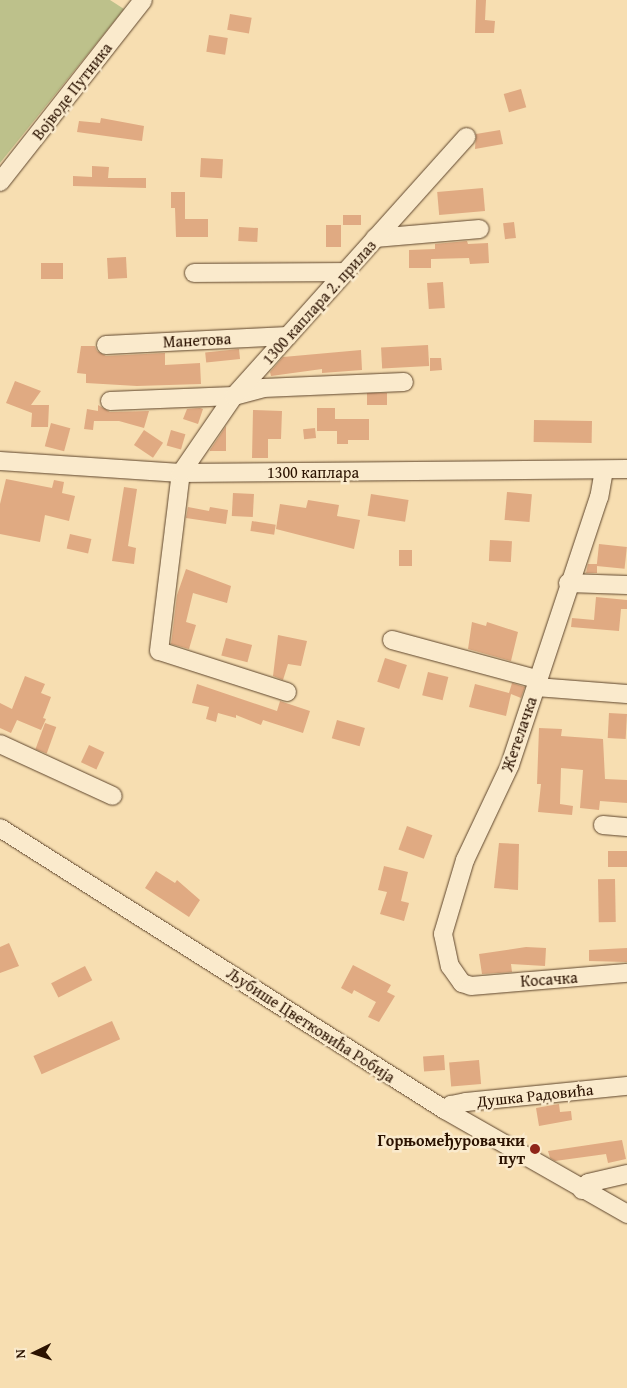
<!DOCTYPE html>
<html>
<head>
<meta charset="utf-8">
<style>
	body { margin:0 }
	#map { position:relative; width:627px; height:1388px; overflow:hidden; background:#f7deb1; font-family:"Gentium Book Plus",serif }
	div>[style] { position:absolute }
	.green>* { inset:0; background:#bdc18b }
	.building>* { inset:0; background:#e0aa82; transform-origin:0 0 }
	.roads { filter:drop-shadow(0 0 1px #5e452c) drop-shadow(0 0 1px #5e452c) }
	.minor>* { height:18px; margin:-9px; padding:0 9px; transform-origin:9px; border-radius:9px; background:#faeacc }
	.dots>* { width:14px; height:14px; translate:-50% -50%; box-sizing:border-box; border:2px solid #faeacc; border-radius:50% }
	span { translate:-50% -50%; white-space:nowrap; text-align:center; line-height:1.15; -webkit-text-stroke:5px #faeacc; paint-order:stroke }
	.street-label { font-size:16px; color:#2b1200 }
	.poi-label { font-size:16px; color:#2b1200; font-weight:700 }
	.right { translate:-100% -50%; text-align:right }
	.north { position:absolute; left:10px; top:1328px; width:50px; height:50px; -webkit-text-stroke:4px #faeacc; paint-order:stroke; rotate:266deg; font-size:14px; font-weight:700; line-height:20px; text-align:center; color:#2b1200 }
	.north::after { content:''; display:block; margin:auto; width:18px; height:22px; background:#2b1200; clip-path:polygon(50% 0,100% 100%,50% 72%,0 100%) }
</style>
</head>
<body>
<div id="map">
	<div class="green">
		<div style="clip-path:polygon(0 0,110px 0,124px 9px,0 163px)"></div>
	</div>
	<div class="building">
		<div style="clip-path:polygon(476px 0,486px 0,485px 20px,495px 21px,494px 33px,475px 33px)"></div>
		<div style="left:230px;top:14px;width:22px;height:16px;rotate:10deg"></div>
		<div style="left:209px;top:35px;width:19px;height:17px;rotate:9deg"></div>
		<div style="left:521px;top:89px;width:19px;height:18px;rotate:74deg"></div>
		<div style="clip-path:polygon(101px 118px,144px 126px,142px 141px,77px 132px,79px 121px,100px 123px)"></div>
		<div style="clip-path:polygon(500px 130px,503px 144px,475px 149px,476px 134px)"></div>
		<div style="left:201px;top:158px;width:22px;height:19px;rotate:3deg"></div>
		<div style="clip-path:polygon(92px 166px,109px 167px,108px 178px,146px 178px,146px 188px,73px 186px,73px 176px,92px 177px)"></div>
		<div style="left:483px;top:188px;width:23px;height:46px;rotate:85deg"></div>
		<div style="clip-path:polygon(171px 192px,185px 192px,185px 219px,208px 219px,208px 237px,176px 237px,175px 208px,171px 208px)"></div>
		<div style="left:343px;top:215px;width:18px;height:10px"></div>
		<div style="left:514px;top:222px;width:16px;height:11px;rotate:83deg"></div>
		<div style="left:326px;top:225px;width:15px;height:22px"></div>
		<div style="left:239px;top:227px;width:19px;height:14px;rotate:3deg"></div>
		<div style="clip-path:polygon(467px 241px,468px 244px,488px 243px,489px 263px,470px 264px,469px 258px,431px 259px,431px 268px,409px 268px,409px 250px,435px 249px,435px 244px)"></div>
		<div style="left:126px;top:257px;width:21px;height:19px;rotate:87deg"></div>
		<div style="left:63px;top:263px;width:16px;height:22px;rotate:90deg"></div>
		<div style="left:443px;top:282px;width:26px;height:16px;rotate:86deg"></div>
		<div style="left:428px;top:345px;width:21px;height:47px;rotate:87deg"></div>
		<div style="clip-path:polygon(81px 346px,95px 346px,97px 351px,106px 356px,165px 353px,165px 365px,200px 363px,201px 384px,137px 386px,86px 383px,86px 374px,77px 373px)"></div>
		<div style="left:239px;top:349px;width:10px;height:34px;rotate:84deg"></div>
		<div style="clip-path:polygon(361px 350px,362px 370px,322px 373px,322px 369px,271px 376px,270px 372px,283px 357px)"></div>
		<div style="clip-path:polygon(430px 358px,441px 358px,442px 370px,430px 371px)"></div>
		<div style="clip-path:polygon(15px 381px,41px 391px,31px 405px,49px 405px,48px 427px,31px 427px,32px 413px,6px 403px)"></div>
		<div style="left:387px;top:393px;width:12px;height:20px;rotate:90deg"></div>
		<div style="clip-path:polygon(98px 405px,110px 412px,149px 411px,144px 428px,119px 421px,94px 421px,93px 430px,84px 429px,87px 409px,98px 411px)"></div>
		<div style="clip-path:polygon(200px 408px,203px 409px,198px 424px,183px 419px,187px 409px)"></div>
		<div style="clip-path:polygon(317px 408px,335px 408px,335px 419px,369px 419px,369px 440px,348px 440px,348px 444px,337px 444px,337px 431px,317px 431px)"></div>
		<div style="clip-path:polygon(253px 410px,282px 411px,281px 439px,268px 439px,268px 458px,252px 458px)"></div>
		<div style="left:534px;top:420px;width:58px;height:22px;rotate:1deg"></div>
		<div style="left:51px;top:423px;width:20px;height:24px;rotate:15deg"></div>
		<div style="clip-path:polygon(226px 426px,226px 451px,210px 451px,210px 450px)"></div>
		<div style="left:315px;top:428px;width:10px;height:12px;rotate:84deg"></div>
		<div style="left:144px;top:430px;width:23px;height:18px;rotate:34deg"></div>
		<div style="left:171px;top:430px;width:15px;height:16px;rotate:16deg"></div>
		<div style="clip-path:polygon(6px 479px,52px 488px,54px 480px,64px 482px,62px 493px,75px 496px,69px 521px,45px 515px,40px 542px,0 534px,0 504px)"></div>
		<div style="clip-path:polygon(124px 487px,137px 489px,128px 546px,136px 548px,134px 564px,112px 561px)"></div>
		<div style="left:507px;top:492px;width:25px;height:28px;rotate:5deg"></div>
		<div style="left:233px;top:493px;width:21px;height:23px;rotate:3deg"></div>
		<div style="left:371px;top:494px;width:38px;height:22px;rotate:9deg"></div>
		<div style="clip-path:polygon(308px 500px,339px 505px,337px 516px,360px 520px,354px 549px,276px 529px,280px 504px,306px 508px)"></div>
		<div style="clip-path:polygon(188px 507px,209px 511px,210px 507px,228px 510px,226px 524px,186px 518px)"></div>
		<div style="left:252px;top:521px;width:24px;height:10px;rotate:9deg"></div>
		<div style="left:70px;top:534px;width:22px;height:15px;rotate:13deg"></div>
		<div style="left:490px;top:540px;width:22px;height:21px;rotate:3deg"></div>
		<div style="left:599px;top:544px;width:28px;height:22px;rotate:6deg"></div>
		<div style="left:399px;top:550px;width:13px;height:16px"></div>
		<div style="clip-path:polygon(588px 564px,597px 564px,597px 573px,586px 573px)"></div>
		<div style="clip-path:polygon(186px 569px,231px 586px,227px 603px,193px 593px,186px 622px,196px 625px,189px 649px,171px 644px,177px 595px)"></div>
		<div style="clip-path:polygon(596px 597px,627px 600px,627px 609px,621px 609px,619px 631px,571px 627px,572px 618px,594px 620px)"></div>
		<div style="clip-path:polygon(472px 622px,486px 626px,487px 622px,518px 632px,511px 661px,468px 649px)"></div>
		<div style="clip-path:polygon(278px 635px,307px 641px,301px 666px,288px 664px,283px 680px,273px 676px)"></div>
		<div style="left:226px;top:638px;width:27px;height:18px;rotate:15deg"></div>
		<div style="left:385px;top:658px;width:23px;height:25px;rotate:18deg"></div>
		<div style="left:428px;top:672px;width:21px;height:24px;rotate:14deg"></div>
		<div style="clip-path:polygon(25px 676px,45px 684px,41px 693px,51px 697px,43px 718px,46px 719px,41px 730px,17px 720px,11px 733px,0 728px,0 703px,12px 709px)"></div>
		<div style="clip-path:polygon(512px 683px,525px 687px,521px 698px,511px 694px,506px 716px,469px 707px,475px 684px,509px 693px)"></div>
		<div style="clip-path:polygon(197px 684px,277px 711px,280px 701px,310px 711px,303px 733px,263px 720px,261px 725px,236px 715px,236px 718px,218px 713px,216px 722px,206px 719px,209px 707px,192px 703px)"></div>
		<div style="left:609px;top:713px;width:18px;height:25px;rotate:3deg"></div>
		<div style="left:337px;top:720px;width:29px;height:19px;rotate:16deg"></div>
		<div style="left:45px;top:723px;width:12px;height:28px;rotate:20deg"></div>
		<div style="clip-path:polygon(539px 728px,562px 729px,561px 736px,603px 739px,605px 779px,627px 780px,627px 803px,600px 801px,599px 810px,580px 808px,583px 770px,561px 768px,560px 804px,573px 806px,572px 815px,538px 812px,541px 784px,537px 784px)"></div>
		<div style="left:89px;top:745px;width:17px;height:19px;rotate:25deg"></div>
		<div style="left:407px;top:826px;width:27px;height:25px;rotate:20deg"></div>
		<div style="clip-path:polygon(499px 843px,519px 844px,518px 890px,494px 888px)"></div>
		<div style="left:627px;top:851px;width:16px;height:19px;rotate:90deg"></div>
		<div style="clip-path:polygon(384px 866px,408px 872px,401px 901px,409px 903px,404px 921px,380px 914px,387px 892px,378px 890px)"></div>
		<div style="clip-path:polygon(156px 871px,175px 883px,177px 880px,200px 900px,189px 917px,145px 888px)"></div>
		<div style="left:615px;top:879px;width:43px;height:17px;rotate:89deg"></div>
		<div style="clip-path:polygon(9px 943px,19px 966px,0 973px,0 947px)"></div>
		<div style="clip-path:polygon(526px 947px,546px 948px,545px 966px,511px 964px,512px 972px,482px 974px,479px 954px)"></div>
		<div style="clip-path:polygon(627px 948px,627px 962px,589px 961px,589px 950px)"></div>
		<div style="clip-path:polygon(353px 965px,391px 985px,387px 992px,395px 996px,379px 1022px,368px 1017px,376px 1002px,354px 990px,352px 994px,341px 988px)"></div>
		<div style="left:85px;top:966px;width:16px;height:38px;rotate:63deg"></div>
		<div style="left:112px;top:1021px;width:20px;height:86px;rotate:66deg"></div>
		<div style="left:444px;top:1055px;width:15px;height:21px;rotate:86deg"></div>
		<div style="left:479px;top:1060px;width:24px;height:30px;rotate:85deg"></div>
		<div style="clip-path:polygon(559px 1104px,560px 1112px,571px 1111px,572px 1120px,539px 1126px,536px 1108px)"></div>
		<div style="clip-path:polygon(622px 1140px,626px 1159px,608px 1163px,606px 1154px,555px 1161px,550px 1158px,548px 1151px)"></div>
	</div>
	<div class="roads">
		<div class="minor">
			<div style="left:0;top:182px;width:231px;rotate:-51.8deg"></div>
			<div style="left:375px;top:238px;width:105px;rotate:-4.9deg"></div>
			<div style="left:194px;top:273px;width:151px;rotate:-0.4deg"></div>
			<div style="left:106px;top:345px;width:182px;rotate:-2.8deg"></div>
			<div style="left:110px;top:401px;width:124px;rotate:-2.3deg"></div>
			<div style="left:234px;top:396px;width:30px;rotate:-15deg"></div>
			<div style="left:263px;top:388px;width:141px;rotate:-2.4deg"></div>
			<div style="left:0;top:461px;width:181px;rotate:3.8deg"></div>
			<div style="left:181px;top:473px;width:446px;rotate:-0.5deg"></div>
			<div style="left:604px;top:470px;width:27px;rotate:100deg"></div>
			<div style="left:599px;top:497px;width:282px;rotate:108.4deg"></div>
			<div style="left:510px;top:765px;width:105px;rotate:115.3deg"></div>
			<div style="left:465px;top:860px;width:77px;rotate:106.6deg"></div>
			<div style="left:443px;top:934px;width:33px;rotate:78deg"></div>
			<div style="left:450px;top:966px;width:21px;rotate:55deg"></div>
			<div style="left:462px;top:983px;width:9px;rotate:18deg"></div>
			<div style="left:471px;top:986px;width:157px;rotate:-4.8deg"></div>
			<div style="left:568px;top:583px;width:59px;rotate:1.9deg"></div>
			<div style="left:392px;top:640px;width:150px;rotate:15.1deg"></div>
			<div style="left:536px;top:687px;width:91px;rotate:4.4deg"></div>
			<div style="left:287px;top:692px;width:134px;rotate:-162.2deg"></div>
			<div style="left:159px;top:651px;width:179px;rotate:-83deg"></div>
			<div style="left:181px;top:473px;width:93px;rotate:-55.5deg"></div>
			<div style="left:234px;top:396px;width:348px;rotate:-48.1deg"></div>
			<div style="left:0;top:744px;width:124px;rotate:24.7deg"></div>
			<div style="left:603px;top:825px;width:24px;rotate:5deg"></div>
			<div style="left:0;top:828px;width:527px;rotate:32.36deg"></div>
			<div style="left:445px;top:1110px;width:210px;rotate:29.7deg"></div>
			<div style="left:445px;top:1110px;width:8px;rotate:-40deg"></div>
			<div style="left:451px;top:1105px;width:15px;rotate:-11deg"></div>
			<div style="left:466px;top:1102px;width:162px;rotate:-5.7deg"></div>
			<div style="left:582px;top:1190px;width:9px;rotate:-49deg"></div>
			<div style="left:588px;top:1183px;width:40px;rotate:-13deg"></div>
		</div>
	</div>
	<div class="dots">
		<div style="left:535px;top:1149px;background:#8f2418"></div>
	</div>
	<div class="street-label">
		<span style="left:72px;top:91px;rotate:-52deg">Војводе Путника</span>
		<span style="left:319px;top:302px;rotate:-48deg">1300 каплара 2. прилаз</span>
		<span style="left:197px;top:340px;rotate:-3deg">Манетова</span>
		<span style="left:313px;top:472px">1300 каплара</span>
		<span style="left:519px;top:734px;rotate:-71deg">Жетелачка</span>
		<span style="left:549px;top:979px;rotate:-4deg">Косачка</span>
		<span style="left:311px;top:1025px;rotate:33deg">Љубише Цветковића Робија</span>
		<span style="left:535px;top:1095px;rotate:-6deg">Душка Радовића</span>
	</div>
	<div class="poi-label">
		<span class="right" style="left:525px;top:1149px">Горњомеђуровачки<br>пут</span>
	</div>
	<div class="north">N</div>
</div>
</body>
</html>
